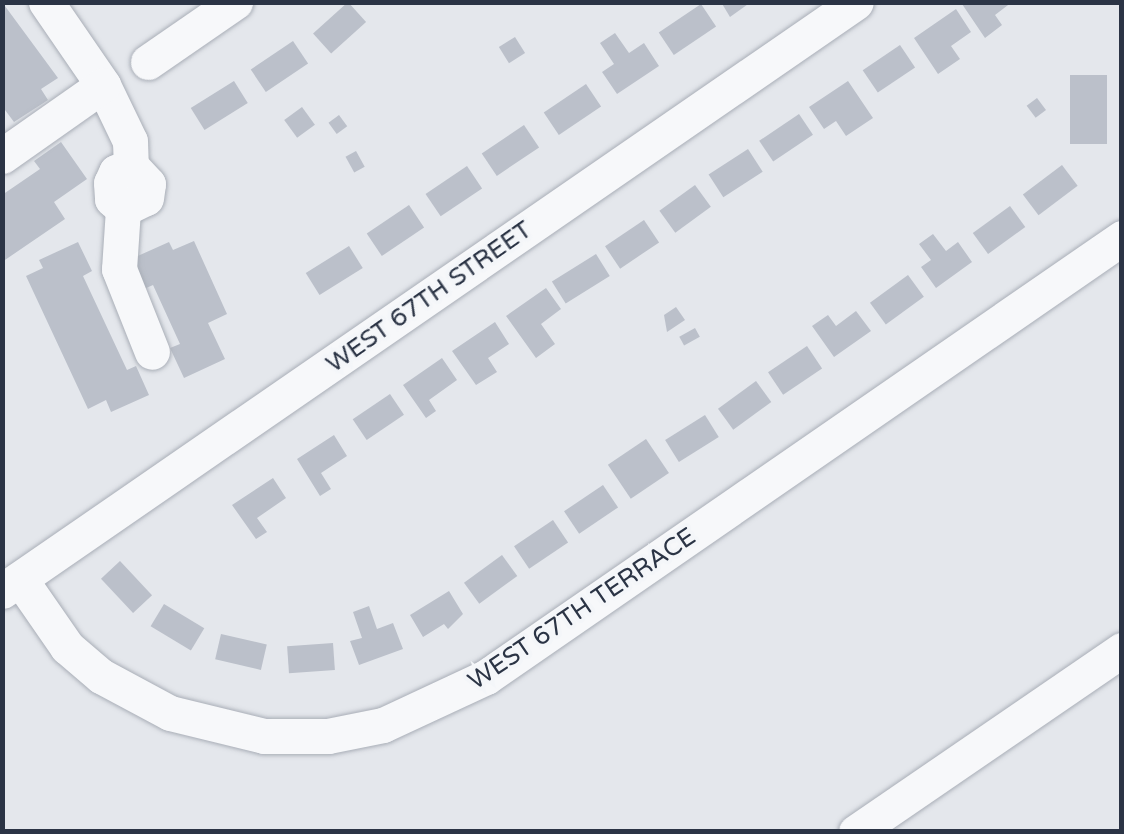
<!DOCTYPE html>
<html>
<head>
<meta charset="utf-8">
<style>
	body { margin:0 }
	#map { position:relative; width:1124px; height:834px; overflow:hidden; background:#e4e7ec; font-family:"Varela Round",sans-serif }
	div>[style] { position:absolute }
	.building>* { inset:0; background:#bbc0ca; transform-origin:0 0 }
	.roads { filter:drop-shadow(0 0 2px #a9aeb7) drop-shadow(0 0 2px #a9aeb7) }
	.minor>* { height:35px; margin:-17.5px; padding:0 17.5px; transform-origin:17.5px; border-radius:17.5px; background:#f7f8fa }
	span { translate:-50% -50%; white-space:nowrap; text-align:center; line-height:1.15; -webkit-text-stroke:8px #f4f6f9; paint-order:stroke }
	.street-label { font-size:25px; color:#2b3445 }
	.frame { position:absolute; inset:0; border:5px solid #2b3445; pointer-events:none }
</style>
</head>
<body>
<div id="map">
	<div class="building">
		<div style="clip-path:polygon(2px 2px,58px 78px,41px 89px,48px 100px,14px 122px,2px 106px)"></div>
		<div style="left:348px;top:2px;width:27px;height:47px;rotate:48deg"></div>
		<div style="clip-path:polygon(721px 2px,751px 2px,730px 17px)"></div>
		<div style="clip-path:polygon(1012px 2px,995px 15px,1002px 25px,985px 38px,962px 4px)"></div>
		<div style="left:701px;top:4px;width:27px;height:51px;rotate:56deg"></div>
		<div style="clip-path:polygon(956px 9px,971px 32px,951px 46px,960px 59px,938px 74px,914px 38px)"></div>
		<div style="clip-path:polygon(615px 33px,629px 53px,644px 43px,659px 66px,617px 94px,602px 72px,614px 64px,600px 43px)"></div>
		<div style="left:515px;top:37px;width:19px;height:19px;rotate:58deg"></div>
		<div style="left:293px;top:41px;width:27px;height:51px;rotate:56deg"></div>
		<div style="left:900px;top:45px;width:27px;height:45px;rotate:56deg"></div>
		<div style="left:1070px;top:75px;width:37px;height:69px"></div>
		<div style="left:234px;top:81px;width:26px;height:51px;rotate:58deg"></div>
		<div style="clip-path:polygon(848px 81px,873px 118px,846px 136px,836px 121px,824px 129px,809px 107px)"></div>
		<div style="left:586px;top:84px;width:27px;height:51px;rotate:56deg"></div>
		<div style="left:1037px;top:98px;width:15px;height:13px;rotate:53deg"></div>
		<div style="left:302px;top:107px;width:22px;height:22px;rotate:54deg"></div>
		<div style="left:799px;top:114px;width:25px;height:48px;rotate:56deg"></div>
		<div style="left:339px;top:115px;width:14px;height:13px;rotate:54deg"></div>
		<div style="left:524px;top:125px;width:27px;height:51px;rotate:56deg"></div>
		<div style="clip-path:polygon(61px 142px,87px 179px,54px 202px,65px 219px,2px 262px,2px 195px,40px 169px,34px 161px)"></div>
		<div style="left:748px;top:149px;width:27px;height:47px;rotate:57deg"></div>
		<div style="left:356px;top:151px;width:18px;height:12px;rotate:61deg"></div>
		<div style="left:1062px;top:165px;width:26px;height:49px;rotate:53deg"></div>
		<div style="left:467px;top:166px;width:27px;height:50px;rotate:56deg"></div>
		<div style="left:695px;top:185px;width:27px;height:44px;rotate:54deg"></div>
		<div style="left:409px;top:205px;width:27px;height:51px;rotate:56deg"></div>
		<div style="left:1010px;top:206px;width:26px;height:46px;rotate:54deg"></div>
		<div style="left:644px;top:220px;width:27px;height:47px;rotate:56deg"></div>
		<div style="clip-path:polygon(933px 234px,946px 251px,958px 242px,972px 262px,936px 288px,921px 267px,931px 260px,919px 244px)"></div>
		<div style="clip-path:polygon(194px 241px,227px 314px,208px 323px,225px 359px,184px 378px,170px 348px,180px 344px,153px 285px,144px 289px,131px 259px,169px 242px,173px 250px)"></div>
		<div style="clip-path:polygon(78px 242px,92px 271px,83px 276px,127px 370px,136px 366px,149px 395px,111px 412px,106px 400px,88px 409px,26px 276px,43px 268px,39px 260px)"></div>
		<div style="left:349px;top:246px;width:26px;height:51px;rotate:58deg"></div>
		<div style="left:596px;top:254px;width:26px;height:52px;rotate:58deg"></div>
		<div style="left:908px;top:275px;width:27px;height:47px;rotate:54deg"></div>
		<div style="clip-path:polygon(546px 288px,561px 309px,541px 324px,555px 344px,536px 358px,506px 316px)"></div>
		<div style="clip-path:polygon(676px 307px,685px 320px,667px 332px,664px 315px)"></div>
		<div style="clip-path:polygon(856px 311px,871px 331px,834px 357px,812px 326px,828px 315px,836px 326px)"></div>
		<div style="clip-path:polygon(495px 322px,509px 344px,488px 358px,497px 372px,476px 385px,452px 351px)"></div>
		<div style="left:695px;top:328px;width:10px;height:18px;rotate:61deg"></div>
		<div style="left:807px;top:346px;width:27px;height:47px;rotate:56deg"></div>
		<div style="clip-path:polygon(442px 358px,457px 380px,429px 400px,436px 411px,426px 418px,403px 385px)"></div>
		<div style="left:756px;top:381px;width:26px;height:47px;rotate:54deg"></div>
		<div style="left:390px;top:394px;width:25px;height:45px;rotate:56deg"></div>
		<div style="left:705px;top:415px;width:26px;height:47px;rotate:58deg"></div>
		<div style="clip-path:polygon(334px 435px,347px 456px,321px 473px,331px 489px,320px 496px,297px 459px)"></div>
		<div style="left:646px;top:439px;width:41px;height:46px;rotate:56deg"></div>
		<div style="clip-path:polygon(273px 478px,286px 498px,257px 518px,267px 532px,256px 539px,232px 505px)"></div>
		<div style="left:603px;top:485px;width:27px;height:47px;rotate:56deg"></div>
		<div style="left:553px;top:520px;width:27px;height:47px;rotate:56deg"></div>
		<div style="left:502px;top:555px;width:26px;height:47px;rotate:54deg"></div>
		<div style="left:120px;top:561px;width:47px;height:26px;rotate:47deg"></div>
		<div style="clip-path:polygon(449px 591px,463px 614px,448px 629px,444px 624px,423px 637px,410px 615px)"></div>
		<div style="left:164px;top:604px;width:47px;height:26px;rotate:31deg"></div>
		<div style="clip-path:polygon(369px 606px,377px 629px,393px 623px,403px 649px,359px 665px,350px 641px,362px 638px,353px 612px)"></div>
		<div style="left:221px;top:634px;width:47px;height:26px;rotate:13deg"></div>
		<div style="left:333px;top:643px;width:27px;height:46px;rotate:86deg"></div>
	</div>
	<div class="roads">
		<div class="minor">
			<div style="left:46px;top:2px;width:101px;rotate:55.5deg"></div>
			<div style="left:103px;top:85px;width:62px;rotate:64.3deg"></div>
			<div style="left:130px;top:141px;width:25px;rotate:88deg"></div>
			<div style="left:131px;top:166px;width:16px;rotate:158deg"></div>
			<div style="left:116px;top:172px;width:12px;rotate:114deg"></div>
			<div style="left:111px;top:183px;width:16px;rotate:86deg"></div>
			<div style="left:112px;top:199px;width:15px;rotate:42deg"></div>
			<div style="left:123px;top:209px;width:60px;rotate:93.8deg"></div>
			<div style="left:119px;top:269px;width:89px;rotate:68.3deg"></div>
			<div style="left:148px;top:62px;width:106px;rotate:-34.6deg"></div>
			<div style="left:2px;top:156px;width:123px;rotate:-35.1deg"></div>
			<div style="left:123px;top:209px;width:25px;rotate:-26deg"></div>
			<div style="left:146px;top:198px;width:14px;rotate:-82deg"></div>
			<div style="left:148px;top:184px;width:25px;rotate:-133deg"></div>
			<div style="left:20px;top:579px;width:83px;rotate:55.3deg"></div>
			<div style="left:67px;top:647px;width:45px;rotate:40.5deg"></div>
			<div style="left:101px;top:676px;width:78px;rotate:28.2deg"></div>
			<div style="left:170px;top:713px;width:97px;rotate:13.7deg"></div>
			<div style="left:264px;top:736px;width:64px"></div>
			<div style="left:328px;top:736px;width:56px;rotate:-11.3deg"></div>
			<div style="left:383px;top:725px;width:114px;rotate:-25deg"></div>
			<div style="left:486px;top:677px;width:773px;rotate:-34.62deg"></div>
			<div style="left:2px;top:591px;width:1037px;rotate:-34.59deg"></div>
			<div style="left:856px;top:832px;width:322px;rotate:-34.4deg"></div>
		</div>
	</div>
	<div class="street-label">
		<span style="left:429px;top:297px;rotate:-35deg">WEST 67TH STREET</span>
		<span style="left:582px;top:609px;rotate:-34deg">WEST 67TH TERRACE</span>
	</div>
	<div class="frame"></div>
</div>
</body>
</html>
